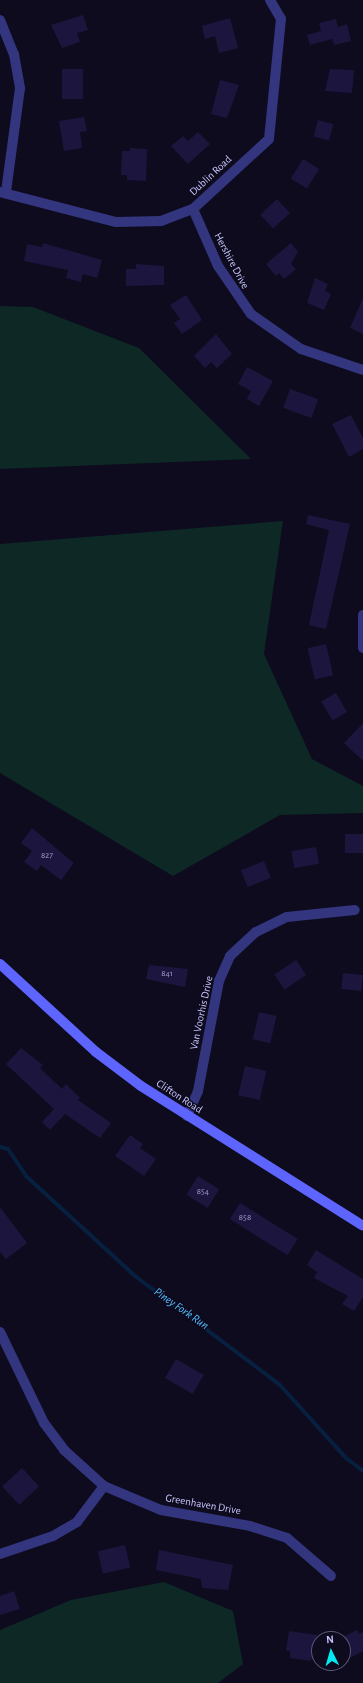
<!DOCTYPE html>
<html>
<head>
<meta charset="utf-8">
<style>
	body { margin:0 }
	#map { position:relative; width:363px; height:1683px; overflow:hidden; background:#0d0b1d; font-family:"Alegreya Sans",sans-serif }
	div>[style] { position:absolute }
	.green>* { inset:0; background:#0d2825 }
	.stream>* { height:4px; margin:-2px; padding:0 2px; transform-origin:2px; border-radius:2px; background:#08203f }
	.building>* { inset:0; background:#1c163f; transform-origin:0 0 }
	.minor>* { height:10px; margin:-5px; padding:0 5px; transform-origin:5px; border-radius:5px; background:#33357f }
	.secondary>* { height:10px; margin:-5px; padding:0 5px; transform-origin:5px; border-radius:5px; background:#5e65ff }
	span { translate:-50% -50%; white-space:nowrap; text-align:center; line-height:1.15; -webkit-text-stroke:3px #0d0b1d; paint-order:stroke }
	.number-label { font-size:9px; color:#9e9bcf }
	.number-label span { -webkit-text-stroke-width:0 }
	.street-label { font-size:11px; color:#cac7ff }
	.water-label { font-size:12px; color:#55bcff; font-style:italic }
	.north { position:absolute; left:311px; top:1631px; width:40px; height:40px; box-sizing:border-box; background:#0d0b1d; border:1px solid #595677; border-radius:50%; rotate:355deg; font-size:11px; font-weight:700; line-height:16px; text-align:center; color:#cac7ff }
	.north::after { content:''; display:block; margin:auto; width:14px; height:18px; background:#00eaf2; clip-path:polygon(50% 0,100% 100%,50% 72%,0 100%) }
</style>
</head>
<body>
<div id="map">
	<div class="green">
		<div style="clip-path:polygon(0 306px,33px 307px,139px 348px,251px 459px,0 469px)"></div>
		<div style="clip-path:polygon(283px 521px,264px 654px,312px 759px,363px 786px,363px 813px,280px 815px,173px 876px,0 773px,0 544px)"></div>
		<div style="clip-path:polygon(164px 1582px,233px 1611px,243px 1664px,218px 1683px,0 1683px,0 1630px,71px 1600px)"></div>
	</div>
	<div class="stream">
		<div style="left:0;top:1147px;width:8px;rotate:14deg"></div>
		<div style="left:8px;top:1149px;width:32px;rotate:56deg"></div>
		<div style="left:26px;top:1176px;width:148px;rotate:42.5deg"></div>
		<div style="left:135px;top:1276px;width:180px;rotate:36.9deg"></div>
		<div style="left:279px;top:1384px;width:100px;rotate:47.8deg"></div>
		<div style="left:346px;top:1458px;width:21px;rotate:37deg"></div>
	</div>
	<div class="building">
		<div style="clip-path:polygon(83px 15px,88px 30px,77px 33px,80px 42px,62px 48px,51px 25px)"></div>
		<div style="clip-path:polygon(230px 18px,238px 48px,219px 53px,215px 36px,205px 39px,202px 26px)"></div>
		<div style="clip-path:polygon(336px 19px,338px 27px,347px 24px,351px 41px,334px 45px,332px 39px,310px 45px,307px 35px,321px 31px,319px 23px)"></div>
		<div style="left:62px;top:69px;width:21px;height:30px"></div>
		<div style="clip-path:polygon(330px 69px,354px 70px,352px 93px,325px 91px)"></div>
		<div style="clip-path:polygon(220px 80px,239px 85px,227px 118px,211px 114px)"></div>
		<div style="clip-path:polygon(84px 117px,87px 131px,80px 132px,82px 148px,64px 151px,59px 121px)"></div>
		<div style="left:318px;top:120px;width:16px;height:17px;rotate:15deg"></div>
		<div style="clip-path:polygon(198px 132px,210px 144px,188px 164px,171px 146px,183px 136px,188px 141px)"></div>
		<div style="clip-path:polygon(130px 148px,147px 149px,146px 181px,127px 180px,127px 175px,121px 175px,122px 151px,130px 151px)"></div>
		<div style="left:303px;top:159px;width:19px;height:23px;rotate:32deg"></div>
		<div style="left:277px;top:199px;width:19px;height:23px;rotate:47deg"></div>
		<div style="clip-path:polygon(43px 243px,102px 260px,97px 278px,83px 274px,81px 282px,66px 278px,68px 270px,24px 261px,27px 244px,42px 247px)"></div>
		<div style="clip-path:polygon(291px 243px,298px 252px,291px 264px,296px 269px,284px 279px,279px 273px,276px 276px,266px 264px)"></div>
		<div style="clip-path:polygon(136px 264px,164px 266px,164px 285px,126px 286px,126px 269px,136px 269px)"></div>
		<div style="clip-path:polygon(315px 278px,328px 284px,325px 291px,331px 294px,324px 310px,307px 303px)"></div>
		<div style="clip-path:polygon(186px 295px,202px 320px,182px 334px,174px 323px,180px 319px,170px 305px)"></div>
		<div style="clip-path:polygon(363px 298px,363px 334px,350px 328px)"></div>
		<div style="clip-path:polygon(216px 334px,232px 354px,217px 368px,211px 362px,205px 368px,194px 356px)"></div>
		<div style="clip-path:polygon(247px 367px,273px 381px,259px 406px,247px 399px,251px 391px,238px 384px)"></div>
		<div style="left:290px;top:389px;width:30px;height:20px;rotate:20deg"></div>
		<div style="clip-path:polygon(351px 415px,363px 438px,363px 449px,349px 457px,332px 424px)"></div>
		<div style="clip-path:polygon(308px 515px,350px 524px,326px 629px,309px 625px,329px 530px,306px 524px)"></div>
		<div style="left:326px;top:644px;width:32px;height:19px;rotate:77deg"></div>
		<div style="left:336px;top:693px;width:22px;height:17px;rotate:60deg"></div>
		<div style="clip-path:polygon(363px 723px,363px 761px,344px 743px)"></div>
		<div style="clip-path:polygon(32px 828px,74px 863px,61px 880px,41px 865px,37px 871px,24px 862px,32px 851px,21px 843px)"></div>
		<div style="left:345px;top:834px;width:18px;height:19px"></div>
		<div style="left:316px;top:847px;width:17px;height:25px;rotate:80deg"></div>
		<div style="left:264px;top:861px;width:18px;height:25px;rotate:68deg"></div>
		<div style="left:296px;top:960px;width:18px;height:26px;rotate:56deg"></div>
		<div style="clip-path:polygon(149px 965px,188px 969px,185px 987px,146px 979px)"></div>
		<div style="left:343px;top:973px;width:20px;height:16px;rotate:6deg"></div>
		<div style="left:259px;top:1012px;width:18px;height:28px;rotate:13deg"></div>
		<div style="clip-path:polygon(21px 1048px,43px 1065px,40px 1068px,62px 1089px,66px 1084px,80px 1098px,78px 1100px,111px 1123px,100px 1138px,65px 1114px,50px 1130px,42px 1122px,54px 1109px,6px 1064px)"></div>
		<div style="left:245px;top:1066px;width:22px;height:30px;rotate:13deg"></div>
		<div style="clip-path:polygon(130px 1135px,143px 1144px,140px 1148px,156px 1159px,144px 1176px,115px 1156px)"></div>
		<div style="left:198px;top:1176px;width:25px;height:22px;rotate:32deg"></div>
		<div style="left:240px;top:1203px;width:68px;height:19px;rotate:32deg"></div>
		<div style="clip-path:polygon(0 1207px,27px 1243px,6px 1259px,0 1252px)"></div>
		<div style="clip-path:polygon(316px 1250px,363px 1279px,363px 1297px,354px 1311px,342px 1304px,348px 1296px,314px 1278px,317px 1272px,307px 1265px)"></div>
		<div style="left:176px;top:1359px;width:32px;height:22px;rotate:30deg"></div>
		<div style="left:22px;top:1468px;width:25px;height:27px;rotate:47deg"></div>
		<div style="left:125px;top:1545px;width:23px;height:28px;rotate:77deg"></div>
		<div style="clip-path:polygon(159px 1550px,233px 1565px,228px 1590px,202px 1588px,201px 1579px,156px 1570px)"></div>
		<div style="clip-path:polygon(14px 1591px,20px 1609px,0 1615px,0 1596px)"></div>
		<div style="clip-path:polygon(357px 1630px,359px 1634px,363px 1632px,363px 1651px,350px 1658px,341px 1638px)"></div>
		<div style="clip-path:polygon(289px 1631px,317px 1635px,311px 1661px,290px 1658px,290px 1651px,286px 1651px)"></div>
	</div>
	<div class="minor">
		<div style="left:0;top:20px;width:37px;rotate:68deg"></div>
		<div style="left:14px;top:54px;width:35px;rotate:80deg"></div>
		<div style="left:20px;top:88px;width:105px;rotate:97.7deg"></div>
		<div style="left:0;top:192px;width:120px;rotate:14.5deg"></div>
		<div style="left:116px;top:222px;width:45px;rotate:-1.3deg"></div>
		<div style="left:161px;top:221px;width:34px;rotate:-21deg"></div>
		<div style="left:193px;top:209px;width:103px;rotate:-42.6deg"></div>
		<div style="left:269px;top:139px;width:121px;rotate:-84.3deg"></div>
		<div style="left:281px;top:19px;width:22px;rotate:-120deg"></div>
		<div style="left:193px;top:209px;width:62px;rotate:66.3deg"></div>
		<div style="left:218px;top:266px;width:58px;rotate:55.5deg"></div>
		<div style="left:251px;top:314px;width:61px;rotate:35deg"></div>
		<div style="left:301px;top:349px;width:65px;rotate:18.7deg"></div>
		<div style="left:363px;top:615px;width:33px;rotate:90deg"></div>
		<div style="left:187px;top:1116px;width:27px;rotate:-66deg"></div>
		<div style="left:198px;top:1091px;width:112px;rotate:-79.2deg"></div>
		<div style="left:219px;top:981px;width:27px;rotate:-66deg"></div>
		<div style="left:230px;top:956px;width:35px;rotate:-43deg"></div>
		<div style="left:256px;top:932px;width:34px;rotate:-26deg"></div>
		<div style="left:287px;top:917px;width:68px;rotate:-5.9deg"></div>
		<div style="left:0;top:1332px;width:101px;rotate:64.2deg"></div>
		<div style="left:44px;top:1423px;width:34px;rotate:53deg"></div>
		<div style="left:64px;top:1450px;width:54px;rotate:42deg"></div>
		<div style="left:104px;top:1486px;width:62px;rotate:22.8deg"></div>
		<div style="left:161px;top:1510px;width:90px;rotate:10.2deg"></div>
		<div style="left:250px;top:1526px;width:39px;rotate:18deg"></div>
		<div style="left:287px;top:1538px;width:58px;rotate:40.8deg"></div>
		<div style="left:0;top:1554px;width:56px;rotate:-18.8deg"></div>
		<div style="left:53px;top:1536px;width:28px;rotate:-30deg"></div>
		<div style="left:77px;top:1522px;width:45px;rotate:-53.1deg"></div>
	</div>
	<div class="secondary">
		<div style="left:0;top:964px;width:130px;rotate:42.5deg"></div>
		<div style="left:96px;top:1052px;width:56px;rotate:37.1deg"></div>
		<div style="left:141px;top:1086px;width:262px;rotate:32.2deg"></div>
	</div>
	<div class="number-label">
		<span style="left:47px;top:856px">827</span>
		<span style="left:167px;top:974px">841</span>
		<span style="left:203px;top:1192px">854</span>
		<span style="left:245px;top:1218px">858</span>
	</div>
	<div class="street-label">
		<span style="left:211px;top:176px;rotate:-43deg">Dublin Road</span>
		<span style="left:231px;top:261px;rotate:62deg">Hershire Drive</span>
		<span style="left:202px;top:1013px;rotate:-78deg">Van Voorhis Drive</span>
		<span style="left:179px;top:1097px;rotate:33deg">Clifton Road</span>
		<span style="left:203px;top:1505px;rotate:10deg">Greenhaven Drive</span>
	</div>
	<div class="water-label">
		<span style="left:181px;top:1309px;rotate:35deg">Piney Fork Run</span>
	</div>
	<div class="north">N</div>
</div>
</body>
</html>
